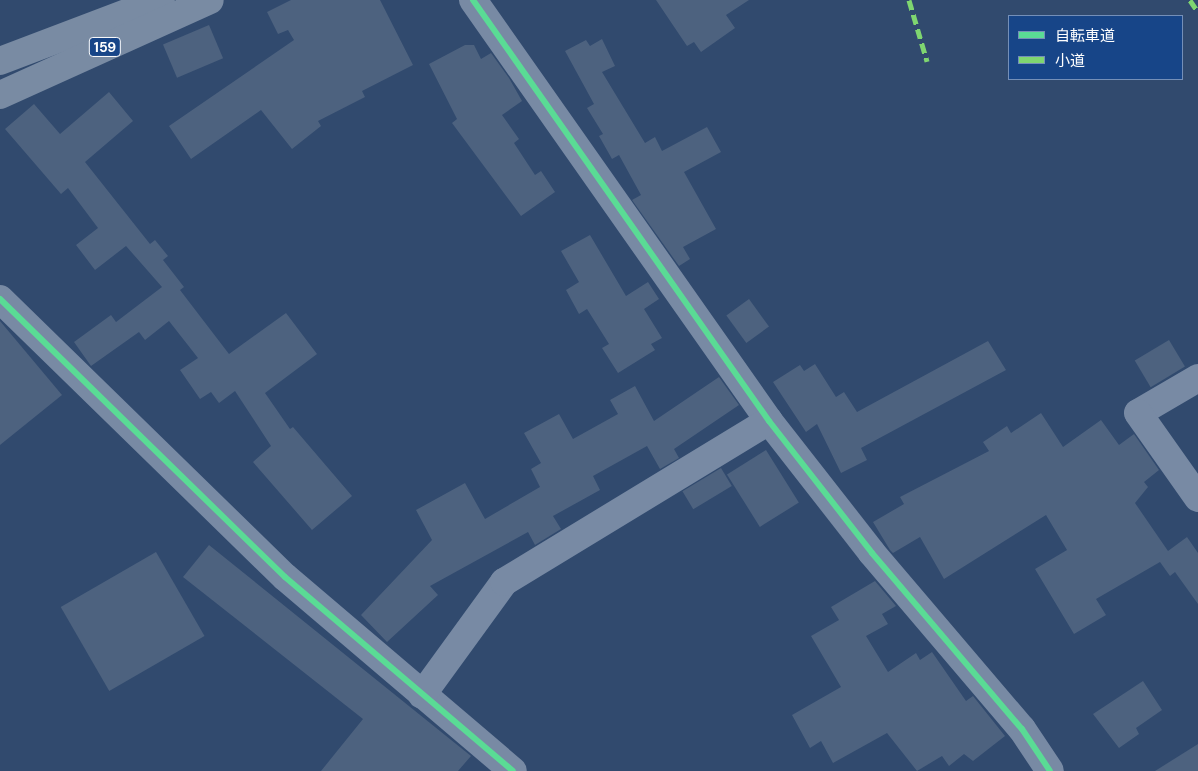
<!DOCTYPE html>
<html>
<head>
<meta charset="utf-8">
<style>
	body { margin:0 }
	#map { position:relative; width:1198px; height:771px; overflow:hidden; background:#314a6e; font-family:"DM Sans","Noto Sans JP",sans-serif }
	div>[style] { position:absolute }
	.building>* { inset:0; background:#4d627f; transform-origin:0 0 }
	.minor>* { height:28px; margin:-14px; padding:0 14px; transform-origin:14px; border-radius:14px; background:#788aa4 }
	.highway>* { height:28px; margin:-14px; padding:0 14px; transform-origin:14px; border-radius:14px; background:#798ba3 }
	.quiet>* { height:5px; margin-top:-2.5px; transform-origin:0; background:repeating-linear-gradient(90deg,#7fd670 0 10px,transparent 0 15px) }
	.cycleway>* { height:6px; margin:-3px; padding:0 3px; transform-origin:3px; border-radius:3px; background:#5adb95 }
	span { translate:-50% -50%; white-space:nowrap; text-align:center; line-height:1.15; -webkit-text-stroke:4px #174588; paint-order:stroke }
	.shield-label span { padding:1px 4px; background:#174588; border:1px solid; border-radius:4px; -webkit-text-stroke-width:0 }
	.shield-label { font-size:14px; color:#fff; font-weight:700 }
	.legend { position:absolute; left:1008px; top:15px; width:175px; height:65px; box-sizing:border-box; background:#174588; border:1px solid #748fb8; margin:0; padding:6px 9px; list-style:none; font-size:15px; color:#fff }
	.legend li { display:flex; align-items:center; gap:10px; height:25px }
	.legend b { width:25px; border:1px solid #748fb8 }
</style>
</head>
<body>
<div id="map">
	<div class="building">
		<div style="clip-path:polygon(291px 0,380px 0,413px 65px,362px 91px,365px 97px,318px 121px,321px 126px,292px 149px,261px 110px,191px 159px,169px 126px,294px 40px,288px 30px,278px 34px,267px 12px)"></div>
		<div style="clip-path:polygon(656px 0,749px 0,726px 15px,735px 28px,701px 52px,694px 42px,687px 46px)"></div>
		<div style="left:209px;top:25px;width:36px;height:50px;rotate:67deg"></div>
		<div style="clip-path:polygon(602px 39px,615px 66px,602px 72px,645px 143px,655px 137px,662px 151px,707px 127px,721px 152px,684px 172px,716px 229px,683px 247px,690px 259px,679px 266px,632px 200px,641px 195px,619px 155px,612px 159px,599px 136px,603px 134px,587px 108px,594px 104px,565px 51px,586px 40px,590px 46px)"></div>
		<div style="clip-path:polygon(465px 45px,474px 45px,481px 59px,491px 53px,509px 78px,522px 101px,502px 115px,519px 139px,514px 143px,535px 175px,541px 171px,555px 192px,521px 216px,452px 123px,457px 119px,429px 64px)"></div>
		<div style="clip-path:polygon(109px 92px,133px 121px,85px 162px,150px 244px,155px 240px,168px 256px,163px 260px,184px 287px,180px 290px,229px 354px,286px 313px,317px 354px,265px 393px,290px 429px,293px 427px,352px 496px,312px 530px,253px 462px,271px 446px,235px 391px,219px 403px,211px 392px,200px 399px,180px 370px,198px 358px,169px 321px,145px 340px,139px 332px,91px 366px,74px 342px,111px 315px,116px 322px,162px 287px,126px 246px,95px 270px,76px 245px,98px 228px,68px 188px,61px 194px,5px 129px,34px 104px,60px 134px)"></div>
		<div style="clip-path:polygon(590px 235px,626px 296px,648px 282px,659px 299px,644px 309px,662px 338px,651px 344px,655px 350px,618px 373px,602px 348px,609px 344px,587px 309px,579px 314px,566px 290px,579px 282px,561px 251px)"></div>
		<div style="left:749px;top:299px;width:34px;height:28px;rotate:54deg"></div>
		<div style="clip-path:polygon(0 321px,62px 395px,0 445px)"></div>
		<div style="left:1169px;top:340px;width:31px;height:40px;rotate:59deg"></div>
		<div style="clip-path:polygon(988px 341px,1006px 370px,861px 448px,867px 460px,841px 473px,817px 424px,806px 432px,773px 382px,800px 365px,804px 371px,815px 364px,836px 397px,844px 392px,857px 412px)"></div>
		<div style="clip-path:polygon(719px 377px,739px 405px,674px 449px,679px 458px,660px 469px,647px 446px,593px 476px,600px 490px,553px 516px,561px 529px,535px 545px,528px 532px,430px 586px,438px 595px,387px 642px,361px 615px,432px 540px,416px 510px,465px 483px,485px 519px,540px 487px,531px 469px,541px 463px,524px 433px,559px 414px,573px 439px,618px 414px,610px 400px,635px 386px,654px 421px)"></div>
		<div style="clip-path:polygon(1041px 413px,1063px 447px,1101px 420px,1119px 445px,1134px 434px,1159px 470px,1144px 482px,1148px 487px,1135px 503px,1168px 551px,1187px 537px,1198px 553px,1198px 604px,1175px 572px,1170px 576px,1160px 562px,1096px 599px,1106px 615px,1074px 634px,1035px 569px,1067px 550px,1046px 515px,944px 579px,920px 537px,893px 553px,890px 550px,873px 522px,904px 504px,900px 497px,989px 451px,983px 442px,1007px 426px,1011px 433px)"></div>
		<div style="left:766px;top:450px;width:62px;height:46px;rotate:58deg"></div>
		<div style="left:721px;top:468px;width:21px;height:45px;rotate:59deg"></div>
		<div style="clip-path:polygon(209px 545px,471px 756px,458px 771px,321px 771px,363px 719px,183px 577px)"></div>
		<div style="left:156px;top:552px;width:97px;height:110px;rotate:60deg"></div>
		<div style="clip-path:polygon(875px 581px,896px 606px,882px 614px,888px 624px,866px 636px,888px 672px,916px 653px,920px 660px,932px 652px,966px 701px,973px 696px,1005px 736px,973px 761px,964px 754px,949px 766px,942px 756px,917px 771px,887px 733px,833px 763px,821px 741px,810px 748px,792px 715px,841px 687px,811px 636px,839px 620px,831px 607px)"></div>
		<div style="clip-path:polygon(1143px 681px,1162px 710px,1136px 728px,1139px 734px,1119px 748px,1093px 714px)"></div>
		<div style="clip-path:polygon(1198px 744px,1198px 771px,1155px 771px)"></div>
	</div>
	<div class="minor">
		<div style="left:473px;top:0;width:515px;rotate:54.89deg"></div>
		<div style="left:769px;top:421px;width:167px;rotate:52deg"></div>
		<div style="left:872px;top:553px;width:231px;rotate:49.6deg"></div>
		<div style="left:1022px;top:729px;width:50px;rotate:56.3deg"></div>
		<div style="left:0;top:299px;width:398px;rotate:44.3deg"></div>
		<div style="left:285px;top:577px;width:299px;rotate:40.4deg"></div>
		<div style="left:1198px;top:378px;width:69px;rotate:149.7deg"></div>
		<div style="left:1138px;top:413px;width:104px;rotate:54.8deg"></div>
		<div style="left:422px;top:695px;width:140px;rotate:-54deg"></div>
		<div style="left:504px;top:582px;width:310px;rotate:-31.3deg"></div>
	</div>
	<div class="highway">
		<div style="left:0;top:61px;width:172px;rotate:-20.8deg"></div>
		<div style="left:0;top:95px;width:230px;rotate:-24.3deg"></div>
	</div>
	<div class="quiet">
		<div style="left:909px;top:0;width:64px;rotate:73.6deg"></div>
		<div style="left:1190px;top:0;width:14px;rotate:56deg"></div>
	</div>
	<div class="cycleway">
		<div style="left:473px;top:0;width:515px;rotate:54.89deg"></div>
		<div style="left:769px;top:421px;width:167px;rotate:52deg"></div>
		<div style="left:872px;top:553px;width:231px;rotate:49.6deg"></div>
		<div style="left:1022px;top:729px;width:50px;rotate:56.3deg"></div>
		<div style="left:0;top:299px;width:398px;rotate:44.3deg"></div>
		<div style="left:285px;top:577px;width:299px;rotate:40.4deg"></div>
	</div>
	<div class="shield-label">
		<span style="left:105px;top:47px">159</span>
	</div>
	<ul class="legend">
	<li><b style="height:6px;background:#5adb95"></b>自転車道</li>
	<li><b style="height:6px;background:#7fd670"></b>小道</li>
	</ul>
</div>
</body>
</html>
